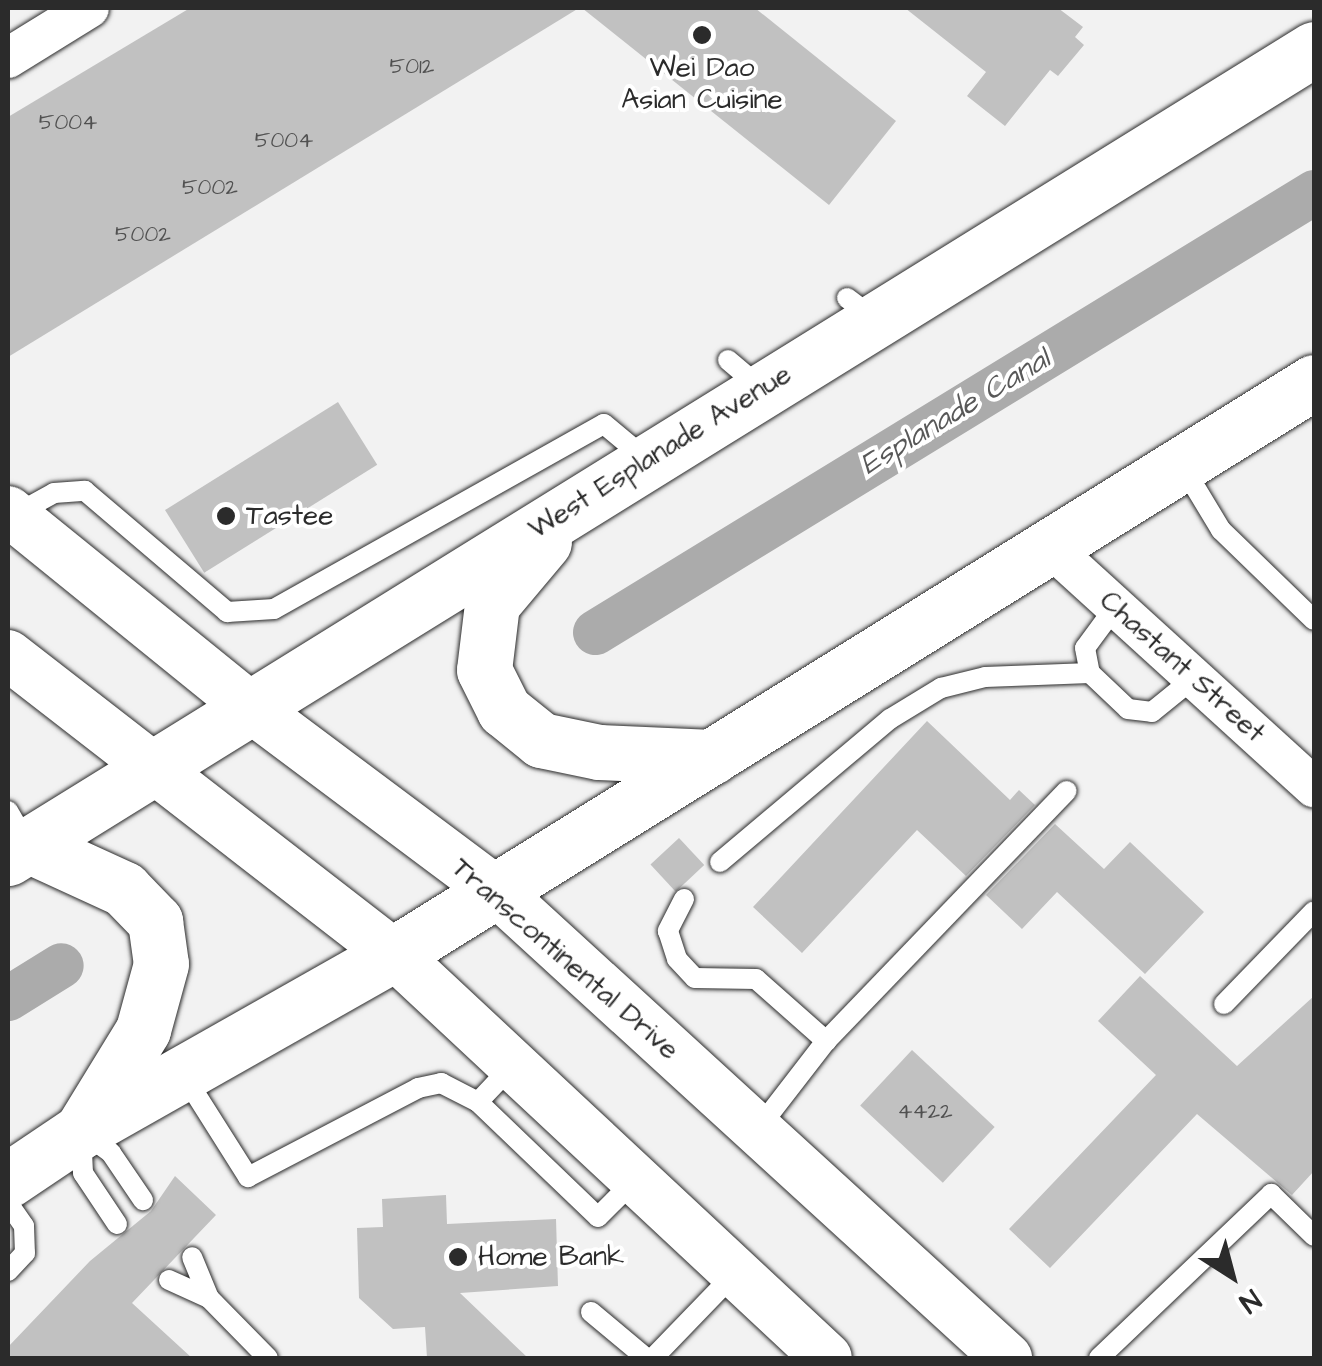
<!DOCTYPE html>
<html>
<head>
<meta charset="utf-8">
<style>
	body { margin:0 }
	#map { position:relative; width:1322px; height:1366px; overflow:hidden; background:#f2f2f2; font-family:"Architects Daughter",sans-serif }
	div>[style] { position:absolute }
	.canal>* { height:45px; margin:-22.5px; padding:0 22.5px; transform-origin:22.5px; border-radius:22.5px; background:#ababab }
	.building>* { inset:0; background:#c1c1c1; transform-origin:0 0 }
	.roads { filter:drop-shadow(0 0 2px #2b2b2b) drop-shadow(0 0 2px #2b2b2b) }
	.service>* { height:20px; margin:-10px; padding:0 10px; transform-origin:10px; border-radius:10px; background:#fff }
	.minor>* { height:40px; margin:-20px; padding:0 20px; transform-origin:20px; border-radius:20px; background:#fff }
	.tertiary>* { height:50px; margin:-25px; padding:0 25px; transform-origin:25px; border-radius:25px; background:#fff }
	.secondary>* { height:55px; margin:-27.5px; padding:0 27.5px; transform-origin:27.5px; border-radius:27.5px; background:#fff }
	.dots>* { width:28px; height:28px; translate:-50% -50%; box-sizing:border-box; border:5px solid #fff; border-radius:50% }
	span { translate:-50% -50%; white-space:nowrap; text-align:center; line-height:1.15; -webkit-text-stroke:8px #fff; paint-order:stroke }
	.number-label { font-size:22px; color:#505050 }
	.number-label span { -webkit-text-stroke-width:0 }
	.poi-label { font-size:28px; color:#2b2b2b }
	.left { translate:0 -50%; text-align:left }
	.street-label { font-size:28px; color:#2b2b2b }
	.water-label { font-size:30px; color:#585858; font-style:italic }
	.frame { position:absolute; inset:0; border:10px solid #2b2b2b; pointer-events:none }
	.north { position:absolute; left:1182px; top:1226px; width:100px; height:100px; -webkit-text-stroke:8px #fff; paint-order:stroke; rotate:144deg; font-size:28px; font-weight:700; line-height:40px; text-align:center; color:#2b2b2b }
	.north::after { content:''; display:block; margin:auto; width:35px; height:45px; background:#2b2b2b; clip-path:polygon(50% 0,100% 100%,50% 72%,0 100%) }
</style>
</head>
<body>
<div id="map">
	<div class="canal">
		<div style="left:595px;top:632px;width:843px;rotate:-31.47deg"></div>
		<div style="left:8px;top:998px;width:62px;rotate:-31.9deg"></div>
	</div>
	<div class="building">
		<div style="clip-path:polygon(190px 8px,579px 8px,8px 357px,8px 117px)"></div>
		<div style="clip-path:polygon(582px 8px,755px 8px,896px 121px,829px 205px)"></div>
		<div style="clip-path:polygon(905px 8px,1058px 8px,1083px 27px,1075px 37px,1084px 45px,1058px 76px,1050px 70px,1005px 126px,967px 96px,986px 72px)"></div>
		<div style="left:338px;top:402px;width:74px;height:204px;rotate:58deg"></div>
		<div style="clip-path:polygon(927px 721px,1010px 800px,1019px 790px,1035px 805px,966px 876px,917px 830px,802px 953px,753px 907px)"></div>
		<div style="clip-path:polygon(1055px 824px,1104px 869px,1130px 842px,1204px 912px,1145px 974px,1057px 892px,1022px 929px,986px 895px)"></div>
		<div style="left:679px;top:838px;width:37px;height:39px;rotate:47deg"></div>
		<div style="clip-path:polygon(1140px 976px,1237px 1066px,1314px 996px,1314px 1171px,1292px 1195px,1197px 1114px,1050px 1268px,1009px 1229px,1156px 1075px,1098px 1021px)"></div>
		<div style="left:912px;top:1050px;width:113px;height:76px;rotate:43deg"></div>
		<div style="clip-path:polygon(175px 1176px,216px 1215px,132px 1303px,192px 1358px,8px 1358px,8px 1347px,90px 1261px,151px 1211px)"></div>
		<div style="clip-path:polygon(446px 1195px,447px 1224px,556px 1219px,558px 1286px,460px 1293px,528px 1358px,427px 1358px,425px 1327px,393px 1329px,359px 1298px,357px 1228px,383px 1227px,382px 1199px)"></div>
	</div>
	<div class="roads">
		<div class="service">
			<div style="left:847px;top:298px;width:34px;rotate:37deg"></div>
			<div style="left:728px;top:360px;width:43px;rotate:40.3deg"></div>
			<div style="left:1183px;top:467px;width:74px;rotate:58.9deg"></div>
			<div style="left:1221px;top:530px;width:129px;rotate:44.1deg"></div>
			<div style="left:16px;top:514px;width:43px;rotate:-28.9deg"></div>
			<div style="left:54px;top:493px;width:31px;rotate:-4deg"></div>
			<div style="left:85px;top:491px;width:187px;rotate:40.4deg"></div>
			<div style="left:227px;top:612px;width:47px;rotate:-3.7deg"></div>
			<div style="left:274px;top:609px;width:378px;rotate:-29.3deg"></div>
			<div style="left:604px;top:424px;width:55px;rotate:39.8deg"></div>
			<div style="left:1116px;top:606px;width:52px;rotate:126.4deg"></div>
			<div style="left:1085px;top:648px;width:25px;rotate:79deg"></div>
			<div style="left:1090px;top:673px;width:52px;rotate:43.5deg"></div>
			<div style="left:1128px;top:709px;width:24px;rotate:7deg"></div>
			<div style="left:1152px;top:712px;width:54px;rotate:-39deg"></div>
			<div style="left:8px;top:811px;width:38px;rotate:60deg"></div>
			<div style="left:720px;top:862px;width:222px;rotate:-40.1deg"></div>
			<div style="left:890px;top:719px;width:60px;rotate:-31.3deg"></div>
			<div style="left:941px;top:688px;width:45px;rotate:-14deg"></div>
			<div style="left:985px;top:677px;width:105px;rotate:-2.2deg"></div>
			<div style="left:684px;top:899px;width:36px;rotate:117deg"></div>
			<div style="left:668px;top:931px;width:29px;rotate:72deg"></div>
			<div style="left:677px;top:959px;width:26px;rotate:47deg"></div>
			<div style="left:695px;top:978px;width:61px;rotate:0.9deg"></div>
			<div style="left:756px;top:979px;width:94px;rotate:41.5deg"></div>
			<div style="left:1224px;top:1004px;width:129px;rotate:-45.9deg"></div>
			<div style="left:183px;top:1074px;width:122px;rotate:57.7deg"></div>
			<div style="left:248px;top:1177px;width:192px;rotate:-27.6deg"></div>
			<div style="left:418px;top:1088px;width:24px;rotate:-12deg"></div>
			<div style="left:441px;top:1083px;width:42px;rotate:27.2deg"></div>
			<div style="left:478px;top:1102px;width:166px;rotate:43.8deg"></div>
			<div style="left:598px;top:1217px;width:51px;rotate:-45deg"></div>
			<div style="left:478px;top:1102px;width:51px;rotate:-46.6deg"></div>
			<div style="left:758px;top:1129px;width:111px;rotate:-52.3deg"></div>
			<div style="left:826px;top:1041px;width:347px;rotate:-46.1deg"></div>
			<div style="left:8px;top:1203px;width:28px;rotate:55deg"></div>
			<div style="left:24px;top:1226px;width:27px;rotate:88deg"></div>
			<div style="left:25px;top:1253px;width:25px;rotate:133deg"></div>
			<div style="left:117px;top:1224px;width:61px;rotate:-123.7deg"></div>
			<div style="left:83px;top:1173px;width:42px;rotate:-92.7deg"></div>
			<div style="left:81px;top:1131px;width:37px;rotate:36deg"></div>
			<div style="left:111px;top:1153px;width:57px;rotate:55.8deg"></div>
			<div style="left:169px;top:1280px;width:44px;rotate:24.2deg"></div>
			<div style="left:209px;top:1298px;width:44px;rotate:-112.5deg"></div>
			<div style="left:209px;top:1298px;width:84px;rotate:45.5deg"></div>
			<div style="left:591px;top:1312px;width:72px;rotate:39.9deg"></div>
			<div style="left:653px;top:1358px;width:118px;rotate:-46deg"></div>
			<div style="left:1099px;top:1358px;width:238px;rotate:-43.6deg"></div>
			<div style="left:1271px;top:1194px;width:60px;rotate:44.3deg"></div>
		</div>
		<div class="minor">
			<div style="left:8px;top:58px;width:95px;rotate:-31.7deg"></div>
			<div style="left:1050px;top:547px;width:357px;rotate:42.3deg"></div>
		</div>
		<div class="tertiary">
			<div style="left:8px;top:511px;width:311px;rotate:39deg"></div>
			<div style="left:250px;top:707px;width:306px;rotate:36.8deg"></div>
			<div style="left:495px;top:890px;width:694px;rotate:42.43deg"></div>
			<div style="left:8px;top:655px;width:488px;rotate:37.8deg"></div>
			<div style="left:394px;top:954px;width:592px;rotate:43.02deg"></div>
		</div>
		<div class="secondary">
			<div style="left:544px;top:542px;width:81px;rotate:130deg"></div>
			<div style="left:492px;top:604px;width:66px;rotate:96.9deg"></div>
			<div style="left:484px;top:670px;width:45px;rotate:63.4deg"></div>
			<div style="left:504px;top:710px;width:48px;rotate:39deg"></div>
			<div style="left:541px;top:740px;width:59px;rotate:11.7deg"></div>
			<div style="left:599px;top:752px;width:113px;rotate:2.5deg"></div>
			<div style="left:28px;top:845px;width:106px;rotate:24.6deg"></div>
			<div style="left:124px;top:889px;width:45px;rotate:45.9deg"></div>
			<div style="left:155px;top:921px;width:43px;rotate:82.1deg"></div>
			<div style="left:161px;top:964px;width:68px;rotate:105.3deg"></div>
			<div style="left:143px;top:1030px;width:115px;rotate:121.5deg"></div>
			<div style="left:8px;top:858px;width:1536px;rotate:-31.78deg"></div>
			<div style="left:8px;top:1180px;width:88px;rotate:-33.9deg"></div>
			<div style="left:81px;top:1131px;width:360px;rotate:-29.5deg"></div>
			<div style="left:394px;top:954px;width:1083px;rotate:-31.87deg"></div>
		</div>
	</div>
	<div class="dots">
		<div style="left:702px;top:35px;background:#2b2b2b"></div>
		<div style="left:226px;top:516px;background:#2b2b2b"></div>
		<div style="left:458px;top:1257px;background:#2b2b2b"></div>
	</div>
	<div class="number-label">
		<span style="left:412px;top:67px">5012</span>
		<span style="left:68px;top:123px">5004</span>
		<span style="left:284px;top:141px">5004</span>
		<span style="left:210px;top:188px">5002</span>
		<span style="left:143px;top:235px">5002</span>
		<span style="left:925px;top:1112px">4422</span>
	</div>
	<div class="poi-label">
		<span style="left:702px;top:84px">Wei Dao<br>Asian Cuisine</span>
		<span class="left" style="left:246px;top:516px">Tastee</span>
		<span class="left" style="left:478px;top:1257px">Home Bank</span>
	</div>
	<div class="street-label">
		<span style="left:660px;top:452px;rotate:-32deg">West Esplanade Avenue</span>
		<span style="left:1182px;top:667px;rotate:42deg">Chastant Street</span>
		<span style="left:565px;top:959px;rotate:41deg">Transcontinental Drive</span>
	</div>
	<div class="water-label">
		<span style="left:955px;top:412px;rotate:-31deg">Esplanade Canal</span>
	</div>
	<div class="frame"></div>
	<div class="north">N</div>
</div>
</body>
</html>
